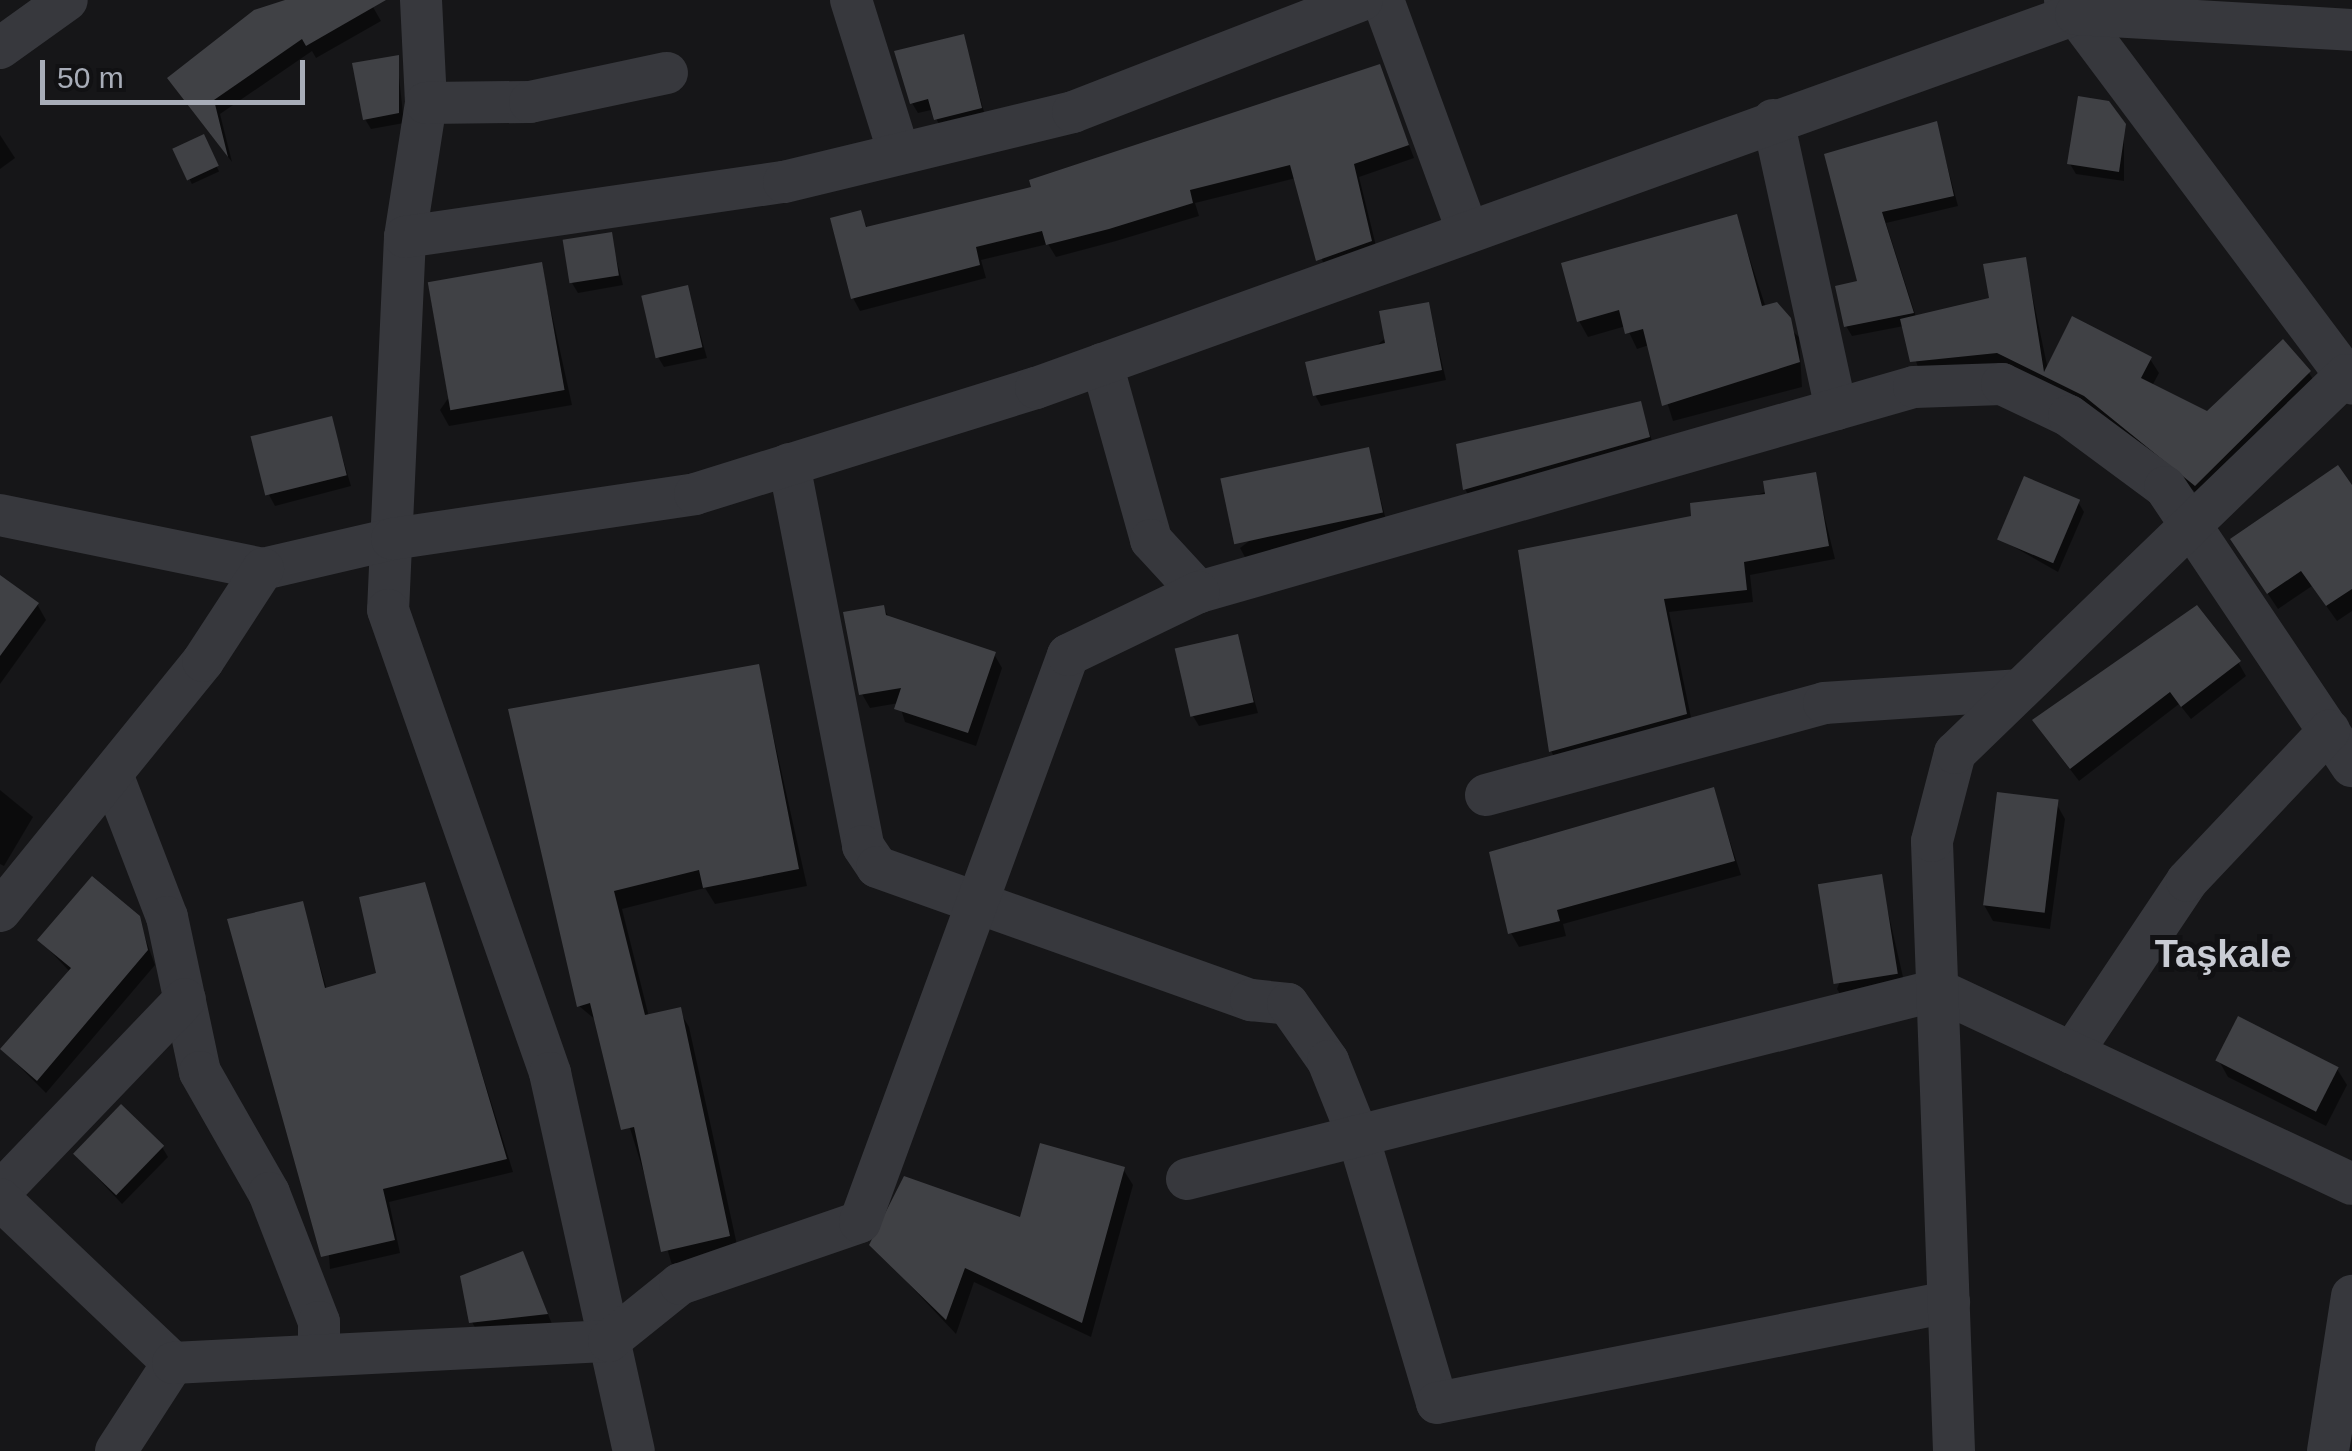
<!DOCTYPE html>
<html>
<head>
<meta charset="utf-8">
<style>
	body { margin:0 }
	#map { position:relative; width:2352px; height:1451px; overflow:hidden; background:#161618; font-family:Arial,sans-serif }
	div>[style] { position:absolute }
	.shadow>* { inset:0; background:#0007; transform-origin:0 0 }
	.building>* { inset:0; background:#404145; transform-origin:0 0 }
	.minor>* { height:42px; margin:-21px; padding:0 21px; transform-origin:21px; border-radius:21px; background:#37383d }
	span { translate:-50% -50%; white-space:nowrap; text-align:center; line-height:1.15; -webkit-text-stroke:10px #111113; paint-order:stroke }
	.district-label { font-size:38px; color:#c9ccd4; font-weight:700 }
	.scale { position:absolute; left:40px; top:60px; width:265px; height:45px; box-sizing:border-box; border:5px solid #a8adb8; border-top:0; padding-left:12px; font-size:30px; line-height:35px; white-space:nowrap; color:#a8adb8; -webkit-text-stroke:8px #111113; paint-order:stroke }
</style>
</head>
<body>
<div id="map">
	<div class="shadow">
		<div style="clip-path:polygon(296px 0,369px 0,381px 21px,316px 58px,312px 51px,220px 114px,232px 162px,178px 92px)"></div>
		<div style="clip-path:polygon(963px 37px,986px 119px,942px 129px,931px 110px,918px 113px,912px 103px)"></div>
		<div style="clip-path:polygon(397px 58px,404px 123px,371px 129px,365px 119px)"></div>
		<div style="clip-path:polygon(1379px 67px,1414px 158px,1359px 177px,1378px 254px,1326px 272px,1296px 178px,1195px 203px,1199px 216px,1116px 241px,1056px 257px,1048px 244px,981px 260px,986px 278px,860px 311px,853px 298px,860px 213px,868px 229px,1034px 189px)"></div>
		<div style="clip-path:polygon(1936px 124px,1958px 206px,1886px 223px,1916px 317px,1991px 299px,2025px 260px,2048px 370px,2150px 359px,2159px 373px,2152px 386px,2208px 414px,2309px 373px,2318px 387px,2204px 499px,2094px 410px,1921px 376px,1904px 326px,1852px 336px,1846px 326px,1860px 283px,1827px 156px)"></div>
		<div style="clip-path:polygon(2124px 125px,2124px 181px,2076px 174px,2070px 164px)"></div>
		<div style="clip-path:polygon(0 135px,15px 158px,0 169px)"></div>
		<div style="left:203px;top:137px;width:38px;height:30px;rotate:65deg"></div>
		<div style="clip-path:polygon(1736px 217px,1766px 308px,1799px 337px,1802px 387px,1673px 421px,1649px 345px,1637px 349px,1626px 326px,1588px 337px,1579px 321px)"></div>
		<div style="clip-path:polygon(610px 235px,623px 285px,578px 293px,572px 283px)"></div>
		<div style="clip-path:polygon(541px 265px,572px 405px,449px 426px,440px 410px)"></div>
		<div style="clip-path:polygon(687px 288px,707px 358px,664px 367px,658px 357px)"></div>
		<div style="clip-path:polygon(1428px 304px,1446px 380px,1321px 406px,1315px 395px)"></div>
		<div style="clip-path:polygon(1640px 404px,1654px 447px,1471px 500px,1465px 489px,1459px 446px)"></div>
		<div style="clip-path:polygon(331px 419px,351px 486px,275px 506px,269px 495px)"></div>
		<div style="clip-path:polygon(1368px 450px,1387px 524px,1246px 559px,1240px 548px)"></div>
		<div style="clip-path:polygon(1814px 474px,1835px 559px,1750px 575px,1753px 602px,1669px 612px,1693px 727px,1558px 764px,1551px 751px,1694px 518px)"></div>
		<div style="clip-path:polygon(2352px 490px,2352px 611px,2337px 621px,2312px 586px,2278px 609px,2242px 555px)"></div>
		<div style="clip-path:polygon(2078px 502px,2084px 512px,2058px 572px,2000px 539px)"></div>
		<div style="clip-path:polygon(0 592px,37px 604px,46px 620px,0 684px)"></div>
		<div style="clip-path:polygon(883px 607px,890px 619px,994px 654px,1002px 668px,976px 746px,905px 722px,899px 703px,870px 708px,862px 694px)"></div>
		<div style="clip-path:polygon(1236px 637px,1258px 713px,1199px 726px,1193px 716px)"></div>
		<div style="clip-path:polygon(2238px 662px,2246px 676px,2191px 719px,2179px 704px,2079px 781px,2043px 734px)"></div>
		<div style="clip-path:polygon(758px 667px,807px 886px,715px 904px,705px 888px,622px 909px,649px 1017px,679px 1010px,689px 1027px,739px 1254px,673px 1268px,597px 1021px,579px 1006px,511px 711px)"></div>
		<div style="clip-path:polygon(0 790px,33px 817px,4px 866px,0 864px)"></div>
		<div style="clip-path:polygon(1713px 790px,1741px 875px,1563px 924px,1566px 936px,1519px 947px,1511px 933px)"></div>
		<div style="clip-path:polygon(2056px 803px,2065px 819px,2050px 929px,1993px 921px,1984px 905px)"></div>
		<div style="clip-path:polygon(1880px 877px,1906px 990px,1847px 1005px,1837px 989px)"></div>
		<div style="clip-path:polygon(423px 885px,513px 1172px,389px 1202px,400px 1253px,330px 1269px,302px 904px,327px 990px,379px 974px)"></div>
		<div style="clip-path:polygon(138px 918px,155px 965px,46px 1093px,3px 1050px,70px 972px,40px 940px)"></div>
		<div style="clip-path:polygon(2219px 1061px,2337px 1069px,2347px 1085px,2326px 1126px,2228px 1077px)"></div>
		<div style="clip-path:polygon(162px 1147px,168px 1157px,122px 1204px,75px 1154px)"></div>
		<div style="clip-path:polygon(1123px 1169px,1133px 1185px,1091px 1337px,974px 1282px,956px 1334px,872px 1245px,1022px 1221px)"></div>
		<div style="clip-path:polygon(528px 1264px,552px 1324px,478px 1333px,472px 1322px)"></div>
	</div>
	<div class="building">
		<div style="clip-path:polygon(285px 0,386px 0,306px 46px,302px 39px,214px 100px,228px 157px,167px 78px,254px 10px)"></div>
		<div style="clip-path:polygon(964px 34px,982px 108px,934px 120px,928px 99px,910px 104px,894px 51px)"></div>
		<div style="clip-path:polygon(399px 55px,399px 113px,363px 120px,352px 63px)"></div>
		<div style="clip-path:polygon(1380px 64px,1409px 145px,1354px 164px,1372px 241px,1316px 261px,1290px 165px,1190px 190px,1193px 203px,1109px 229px,1046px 245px,1042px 231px,976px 247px,980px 265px,851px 299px,830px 218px,861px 210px,866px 227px,1031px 187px,1029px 180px)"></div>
		<div style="clip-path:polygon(2078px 96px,2109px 101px,2126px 124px,2119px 172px,2067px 164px)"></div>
		<div style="clip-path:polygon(1937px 121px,1954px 196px,1882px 212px,1914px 313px,1844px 327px,1835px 286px,1857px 281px,1824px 154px)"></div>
		<div style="left:204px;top:134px;width:35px;height:35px;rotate:65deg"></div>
		<div style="clip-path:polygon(1737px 214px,1762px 306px,1777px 302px,1791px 318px,1800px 362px,1662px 406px,1643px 329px,1625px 334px,1619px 310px,1577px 322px,1561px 263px)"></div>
		<div style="left:612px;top:232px;width:44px;height:50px;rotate:81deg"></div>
		<div style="clip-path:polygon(2026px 257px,2044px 372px,2072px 316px,2152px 357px,2141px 378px,2207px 411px,2283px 339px,2311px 371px,2195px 486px,2084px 396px,1997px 353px,1910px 362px,1900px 319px,1989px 298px,1983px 264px)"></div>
		<div style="left:542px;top:262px;width:130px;height:116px;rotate:80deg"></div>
		<div style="left:688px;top:285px;width:64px;height:48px;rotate:77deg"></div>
		<div style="clip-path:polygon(1429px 302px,1442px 370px,1313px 396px,1305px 362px,1385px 343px,1379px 311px)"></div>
		<div style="clip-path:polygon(1641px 401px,1650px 437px,1463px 490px,1456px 444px)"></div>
		<div style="left:332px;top:416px;width:61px;height:84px;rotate:76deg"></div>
		<div style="left:1369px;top:447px;width:67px;height:152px;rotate:78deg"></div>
		<div style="clip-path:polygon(2338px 465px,2352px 485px,2352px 589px,2326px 606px,2301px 571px,2267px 594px,2230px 539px)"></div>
		<div style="clip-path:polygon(1816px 472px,1829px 546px,1744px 562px,1747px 590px,1664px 599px,1687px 714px,1549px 752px,1518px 550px,1691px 516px,1690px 503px,1765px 494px,1763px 481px)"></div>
		<div style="left:2024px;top:476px;width:61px;height:69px;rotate:23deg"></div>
		<div style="clip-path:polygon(0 575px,39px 603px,0 656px)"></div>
		<div style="clip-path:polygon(884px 605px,886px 615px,996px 652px,968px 733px,894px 709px,901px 688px,859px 695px,843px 612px)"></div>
		<div style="clip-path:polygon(2197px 605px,2241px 661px,2181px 707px,2170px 692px,2070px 769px,2032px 720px)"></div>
		<div style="left:1238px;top:634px;width:70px;height:65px;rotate:77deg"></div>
		<div style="clip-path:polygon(759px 664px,799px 869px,703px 888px,699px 870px,614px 891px,645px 1015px,681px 1007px,730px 1236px,661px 1252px,634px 1127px,621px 1130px,590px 1003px,577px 1007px,508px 709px)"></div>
		<div style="clip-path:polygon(1714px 787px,1735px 861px,1557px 910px,1560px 921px,1508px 934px,1489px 852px)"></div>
		<div style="left:1997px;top:792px;width:62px;height:114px;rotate:7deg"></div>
		<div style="left:1882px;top:874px;width:101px;height:65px;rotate:81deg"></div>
		<div style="clip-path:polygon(92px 876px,140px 916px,148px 950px,37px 1081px,0 1049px,71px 968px,37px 940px)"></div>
		<div style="clip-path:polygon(425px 882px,507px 1159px,383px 1189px,395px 1240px,321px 1257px,227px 919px,303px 901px,325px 988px,376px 973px,359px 897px)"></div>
		<div style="left:2238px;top:1016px;width:113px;height:50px;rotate:27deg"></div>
		<div style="left:121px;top:1104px;width:60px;height:69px;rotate:44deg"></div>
		<div style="clip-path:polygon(1040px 1143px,1125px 1167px,1082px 1323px,965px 1268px,946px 1320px,869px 1245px,904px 1176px,1020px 1217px)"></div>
		<div style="clip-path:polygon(523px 1251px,548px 1314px,469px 1323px,460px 1276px)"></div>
	</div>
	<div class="minor">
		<div style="left:421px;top:0;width:103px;rotate:87.2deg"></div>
		<div style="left:426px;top:103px;width:136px;rotate:98.9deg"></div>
		<div style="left:405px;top:237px;width:373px;rotate:92.6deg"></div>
		<div style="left:388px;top:610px;width:491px;rotate:70.7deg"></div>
		<div style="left:550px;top:1073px;width:387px;rotate:77.5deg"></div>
		<div style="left:851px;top:0;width:160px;rotate:72.6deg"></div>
		<div style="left:1383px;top:0;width:245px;rotate:69.9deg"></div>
		<div style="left:2065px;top:0;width:479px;rotate:53.2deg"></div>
		<div style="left:0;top:48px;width:82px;rotate:-35.6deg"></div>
		<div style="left:426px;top:103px;width:104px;rotate:-0.6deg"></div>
		<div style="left:530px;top:102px;width:140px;rotate:-12deg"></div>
		<div style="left:1773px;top:120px;width:296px;rotate:77.7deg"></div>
		<div style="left:405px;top:237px;width:383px;rotate:-8.3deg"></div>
		<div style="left:784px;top:182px;width:297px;rotate:-13.6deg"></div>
		<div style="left:1073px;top:112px;width:310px;rotate:-21.2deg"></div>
		<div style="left:1102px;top:364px;width:183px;rotate:74.4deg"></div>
		<div style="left:1151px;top:540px;width:71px;rotate:47.3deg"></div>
		<div style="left:1199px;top:592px;width:744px;rotate:-16deg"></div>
		<div style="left:1914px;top:387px;width:88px;rotate:-2deg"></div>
		<div style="left:2002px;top:384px;width:74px;rotate:25.5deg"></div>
		<div style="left:2069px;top:416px;width:119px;rotate:36.5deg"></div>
		<div style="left:2165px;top:487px;width:336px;rotate:56.2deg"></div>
		<div style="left:789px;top:464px;width:389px;rotate:79deg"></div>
		<div style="left:863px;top:846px;width:25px;rotate:56deg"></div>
		<div style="left:877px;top:867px;width:397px;rotate:19.6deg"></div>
		<div style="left:1251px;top:1000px;width:37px;rotate:6deg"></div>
		<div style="left:1288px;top:1004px;width:70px;rotate:54.9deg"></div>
		<div style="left:1328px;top:1061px;width:81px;rotate:68.2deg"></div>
		<div style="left:1358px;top:1136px;width:278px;rotate:73.5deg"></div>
		<div style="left:1437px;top:1403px;width:522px;rotate:-11.16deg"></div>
		<div style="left:0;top:515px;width:268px;rotate:11.6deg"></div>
		<div style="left:263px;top:569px;width:132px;rotate:-13.1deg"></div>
		<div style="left:392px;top:539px;width:306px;rotate:-8.4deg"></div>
		<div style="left:695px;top:494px;width:357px;rotate:-17.3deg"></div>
		<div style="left:1036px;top:388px;width:1105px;rotate:-19.78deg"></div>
		<div style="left:2076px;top:14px;width:276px;rotate:3.3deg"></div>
		<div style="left:112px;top:774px;width:153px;rotate:69deg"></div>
		<div style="left:167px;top:917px;width:158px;rotate:78deg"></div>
		<div style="left:200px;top:1072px;width:139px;rotate:60.3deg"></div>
		<div style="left:269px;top:1193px;width:138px;rotate:68.8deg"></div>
		<div style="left:319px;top:1322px;width:27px;rotate:90deg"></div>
		<div style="left:1486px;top:795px;width:350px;rotate:-15.2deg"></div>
		<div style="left:1824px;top:703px;width:194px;rotate:-3.8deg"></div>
		<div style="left:0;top:911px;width:322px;rotate:-50.9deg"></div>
		<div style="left:203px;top:661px;width:110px;rotate:-56.9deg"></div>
		<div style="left:2072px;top:1053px;width:207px;rotate:-56.2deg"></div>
		<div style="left:2187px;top:881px;width:207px;rotate:-46.6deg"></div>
		<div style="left:1187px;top:1179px;width:774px;rotate:-14.13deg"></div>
		<div style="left:1938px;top:990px;width:457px;rotate:25.1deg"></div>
		<div style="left:0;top:1192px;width:267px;rotate:-46.2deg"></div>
		<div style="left:0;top:1199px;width:238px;rotate:43.5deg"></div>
		<div style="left:116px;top:1451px;width:105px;rotate:-57.1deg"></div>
		<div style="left:173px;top:1363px;width:437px;rotate:-2.9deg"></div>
		<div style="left:609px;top:1341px;width:91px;rotate:-38.8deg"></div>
		<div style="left:680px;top:1284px;width:190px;rotate:-19deg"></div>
		<div style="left:860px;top:1222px;width:604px;rotate:-69.85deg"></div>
		<div style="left:1068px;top:655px;width:145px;rotate:-25.7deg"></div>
		<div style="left:1954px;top:1451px;width:610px;rotate:-92.07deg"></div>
		<div style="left:1932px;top:841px;width:91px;rotate:-75.4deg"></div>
		<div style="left:1955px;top:753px;width:544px;rotate:-44.03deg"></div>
		<div style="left:2328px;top:1451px;width:157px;rotate:-81.2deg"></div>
	</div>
	<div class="district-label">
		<span style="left:2223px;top:955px">Taşkale</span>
	</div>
	<div class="scale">50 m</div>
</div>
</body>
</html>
